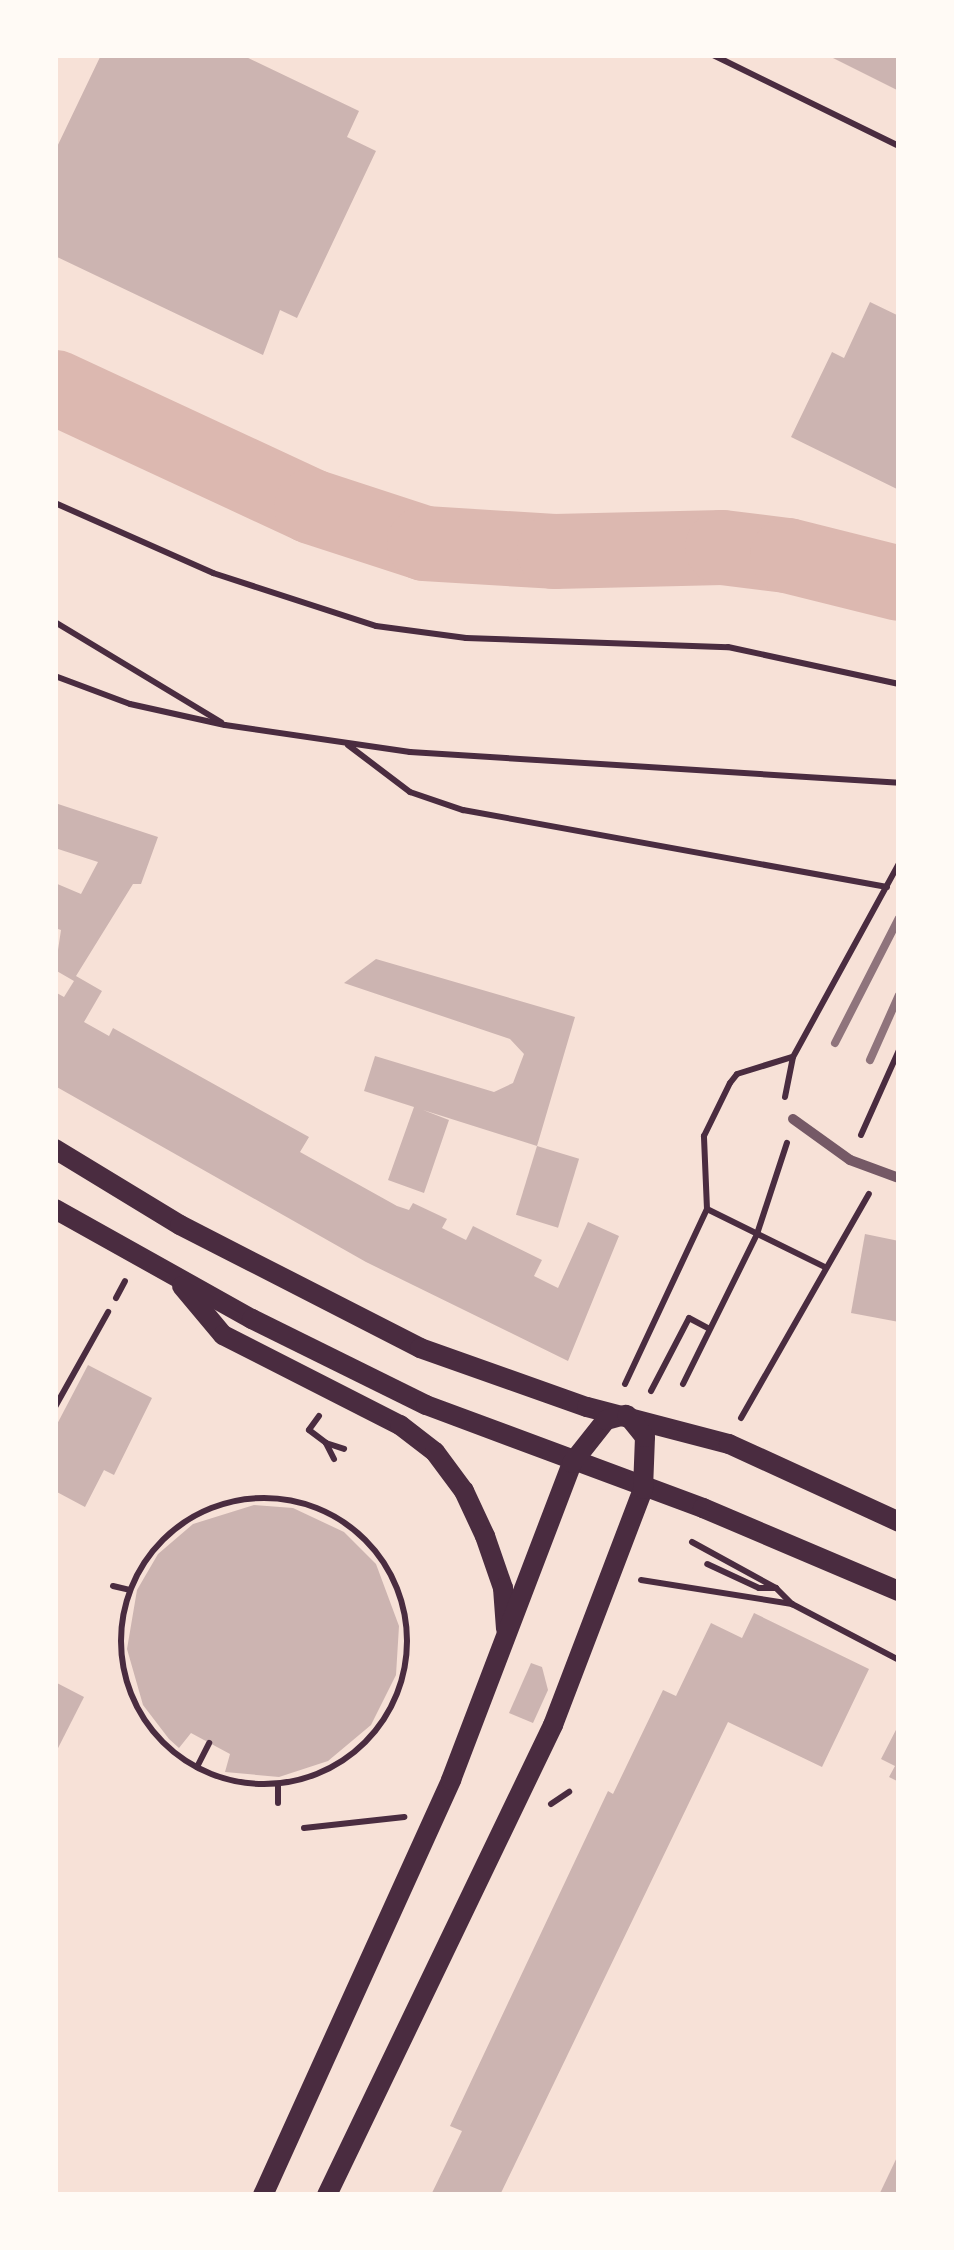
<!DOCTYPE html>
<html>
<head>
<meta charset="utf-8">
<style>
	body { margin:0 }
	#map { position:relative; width:954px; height:2250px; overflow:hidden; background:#f7e1d7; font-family:Cabin,sans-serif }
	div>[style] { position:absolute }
	.river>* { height:75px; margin:-37.5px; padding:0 37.5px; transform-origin:37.5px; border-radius:37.5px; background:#dcb8b0 }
	.building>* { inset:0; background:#ccb4b1; transform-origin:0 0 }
	.path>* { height:6px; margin:-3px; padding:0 3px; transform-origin:3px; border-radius:3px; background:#4a2c40 }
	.path>.ring { margin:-3px; padding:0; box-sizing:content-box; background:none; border:6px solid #4a2c40; border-radius:50% }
	.minor>* { height:10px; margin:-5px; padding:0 5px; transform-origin:5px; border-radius:5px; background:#755966 }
	.secondary>* { height:20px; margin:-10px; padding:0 10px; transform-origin:10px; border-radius:10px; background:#4a2c40 }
	.rail>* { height:8px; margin:-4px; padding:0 4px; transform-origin:4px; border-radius:4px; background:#8f747c }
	span { translate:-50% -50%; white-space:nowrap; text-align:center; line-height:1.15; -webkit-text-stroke:8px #fffaf5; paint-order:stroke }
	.frame { position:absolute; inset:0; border:58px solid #fffaf5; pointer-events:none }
</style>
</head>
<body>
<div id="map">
	<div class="river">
		<div style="left:55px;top:387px;width:282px;rotate:24.9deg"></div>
		<div style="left:311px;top:506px;width:119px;rotate:18.1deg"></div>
		<div style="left:424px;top:543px;width:130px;rotate:3.5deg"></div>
		<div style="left:554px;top:551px;width:168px;rotate:-1.4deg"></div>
		<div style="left:722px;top:547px;width:65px;rotate:7deg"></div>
		<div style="left:787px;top:555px;width:115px;rotate:14deg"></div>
	</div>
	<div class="building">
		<div style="clip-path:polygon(101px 55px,242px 55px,359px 111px,347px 137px,376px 151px,297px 318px,280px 310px,263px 355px,55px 256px,55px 151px)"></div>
		<div style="clip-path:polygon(827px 55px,899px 55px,899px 91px)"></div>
		<div style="clip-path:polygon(870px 302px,899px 316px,899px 490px,791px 437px,832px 352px,844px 358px)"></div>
		<div style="clip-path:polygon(55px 803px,158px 837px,141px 884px,133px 884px,76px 976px,102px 991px,84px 1022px,109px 1036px,113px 1028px,309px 1137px,300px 1152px,397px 1206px,409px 1210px,413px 1203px,447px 1219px,442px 1228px,466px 1240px,473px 1226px,542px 1260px,534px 1276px,558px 1288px,588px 1222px,619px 1236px,568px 1361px,366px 1262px,55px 1086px,55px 992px,64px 997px,74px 981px,55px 970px,61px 930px,55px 928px,55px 883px,81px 894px,98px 862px,55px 848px)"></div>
		<div style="clip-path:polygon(376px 959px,575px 1017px,537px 1146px,423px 1110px,449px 1120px,424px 1193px,388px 1180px,414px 1107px,364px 1091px,375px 1056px,494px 1092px,513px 1083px,524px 1054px,510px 1039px,344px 983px)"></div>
		<div style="left:537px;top:1146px;width:44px;height:72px;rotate:17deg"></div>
		<div style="clip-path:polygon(865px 1234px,899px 1241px,899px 1322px,851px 1313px)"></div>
		<div style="clip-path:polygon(88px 1365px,152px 1398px,114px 1475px,104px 1470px,85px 1507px,55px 1491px,55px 1428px)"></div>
		<div style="clip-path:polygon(254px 1505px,293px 1508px,344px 1532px,376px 1564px,399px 1626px,396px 1675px,371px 1725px,328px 1761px,279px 1777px,225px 1772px,230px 1754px,191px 1733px,179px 1748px,169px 1739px,143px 1705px,127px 1649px,137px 1590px,158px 1554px,193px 1524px)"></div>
		<div style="clip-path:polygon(754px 1613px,869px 1669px,822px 1767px,728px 1722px,500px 2195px,431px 2195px,462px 2131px,450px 2126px,608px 1791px,613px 1794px,663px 1690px,676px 1696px,711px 1623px,742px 1638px)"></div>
		<div style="clip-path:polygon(531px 1663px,542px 1667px,548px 1690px,533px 1723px,509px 1713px)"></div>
		<div style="clip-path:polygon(55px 1682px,84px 1697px,55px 1754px)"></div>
		<div style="clip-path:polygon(899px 1724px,899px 1782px,889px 1777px,895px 1766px,881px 1759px)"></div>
		<div style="clip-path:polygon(899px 2153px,899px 2195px,879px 2195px)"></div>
	</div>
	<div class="path">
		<div style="left:713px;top:55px;width:207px;rotate:26.1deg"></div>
		<div style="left:55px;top:503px;width:173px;rotate:23.9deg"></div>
		<div style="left:213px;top:573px;width:171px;rotate:18deg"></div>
		<div style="left:376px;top:626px;width:91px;rotate:7.6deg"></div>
		<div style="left:466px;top:638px;width:262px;rotate:2deg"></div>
		<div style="left:728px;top:647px;width:175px;rotate:12.2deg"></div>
		<div style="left:55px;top:622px;width:194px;rotate:31.1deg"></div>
		<div style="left:55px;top:676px;width:80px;rotate:20.5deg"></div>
		<div style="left:130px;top:704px;width:97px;rotate:12.5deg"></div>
		<div style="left:225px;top:725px;width:187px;rotate:8.3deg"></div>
		<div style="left:410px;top:752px;width:490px;rotate:3.6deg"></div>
		<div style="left:348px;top:745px;width:78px;rotate:37.2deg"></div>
		<div style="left:410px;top:792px;width:56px;rotate:18.8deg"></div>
		<div style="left:463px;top:810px;width:431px;rotate:10.3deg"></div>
		<div style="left:785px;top:1097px;width:41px;rotate:-78.7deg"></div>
		<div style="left:793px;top:1057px;width:221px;rotate:-61.3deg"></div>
		<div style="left:861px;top:1135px;width:93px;rotate:-65.9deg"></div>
		<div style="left:707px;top:1209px;width:131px;rotate:26.2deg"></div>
		<div style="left:116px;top:1298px;width:19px;rotate:-62deg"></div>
		<div style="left:625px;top:1384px;width:193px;rotate:-64.9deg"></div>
		<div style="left:707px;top:1209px;width:73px;rotate:-92.4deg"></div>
		<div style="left:704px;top:1136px;width:59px;rotate:-63.9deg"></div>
		<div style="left:730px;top:1083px;width:11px;rotate:-52deg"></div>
		<div style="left:737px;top:1074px;width:58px;rotate:-17.2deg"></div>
		<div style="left:683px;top:1384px;width:167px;rotate:-63.7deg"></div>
		<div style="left:757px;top:1234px;width:96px;rotate:-71.8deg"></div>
		<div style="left:651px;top:1391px;width:82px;rotate:-62.5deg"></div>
		<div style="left:689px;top:1318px;width:21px;rotate:28deg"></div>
		<div style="left:55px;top:1407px;width:109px;rotate:-60.8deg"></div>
		<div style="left:319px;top:1416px;width:17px;rotate:126deg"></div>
		<div style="left:309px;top:1430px;width:21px;rotate:37deg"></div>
		<div style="left:741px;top:1418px;width:258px;rotate:-60.3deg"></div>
		<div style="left:334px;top:1459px;width:18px;rotate:-117deg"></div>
		<div style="left:326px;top:1443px;width:19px;rotate:18deg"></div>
		<div class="ring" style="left:121px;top:1498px;width:280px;height:280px"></div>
		<div style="left:692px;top:1542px;width:96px;rotate:28.7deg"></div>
		<div style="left:776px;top:1588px;width:17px;rotate:180deg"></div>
		<div style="left:759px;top:1588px;width:57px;rotate:-155.2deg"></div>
		<div style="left:641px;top:1580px;width:153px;rotate:9deg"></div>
		<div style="left:792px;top:1604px;width:121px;rotate:27.6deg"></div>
		<div style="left:113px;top:1586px;width:17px;rotate:13deg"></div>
		<div style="left:776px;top:1588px;width:23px;rotate:45deg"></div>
		<div style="left:197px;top:1767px;width:27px;rotate:-63deg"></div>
		<div style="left:278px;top:1784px;width:19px;rotate:90deg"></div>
		<div style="left:551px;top:1804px;width:22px;rotate:-34deg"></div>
		<div style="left:304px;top:1828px;width:101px;rotate:-6.3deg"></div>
	</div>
	<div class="minor">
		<div style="left:793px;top:1119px;width:70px;rotate:35.7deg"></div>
		<div style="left:850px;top:1160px;width:52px;rotate:20.2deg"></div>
	</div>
	<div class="secondary">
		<div style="left:55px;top:1149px;width:146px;rotate:31.3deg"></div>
		<div style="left:180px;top:1225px;width:270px;rotate:27.1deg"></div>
		<div style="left:420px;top:1348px;width:177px;rotate:19.5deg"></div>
		<div style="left:587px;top:1407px;width:147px;rotate:14.6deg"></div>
		<div style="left:729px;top:1444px;width:187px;rotate:24.6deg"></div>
		<div style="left:55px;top:1209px;width:226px;rotate:29.2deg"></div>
		<div style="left:252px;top:1319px;width:194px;rotate:26.3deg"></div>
		<div style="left:426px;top:1405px;width:296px;rotate:20.4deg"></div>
		<div style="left:703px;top:1508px;width:213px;rotate:23deg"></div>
		<div style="left:182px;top:1286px;width:64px;rotate:50.1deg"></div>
		<div style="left:223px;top:1335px;width:199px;rotate:27deg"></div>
		<div style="left:400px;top:1425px;width:44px;rotate:37.6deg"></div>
		<div style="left:435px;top:1452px;width:49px;rotate:53.4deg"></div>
		<div style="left:464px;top:1491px;width:50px;rotate:65deg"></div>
		<div style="left:485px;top:1536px;width:55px;rotate:70.9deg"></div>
		<div style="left:503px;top:1588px;width:41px;rotate:85.8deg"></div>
		<div style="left:263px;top:2195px;width:456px;rotate:-65.6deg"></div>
		<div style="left:451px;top:1780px;width:339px;rotate:-69.1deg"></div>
		<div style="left:572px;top:1463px;width:55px;rotate:-51.7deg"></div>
		<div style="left:606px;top:1420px;width:20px;rotate:-15deg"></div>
		<div style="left:327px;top:2195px;width:522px;rotate:-64.32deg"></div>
		<div style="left:553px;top:1725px;width:253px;rotate:-69.1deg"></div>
		<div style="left:643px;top:1489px;width:52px;rotate:-87.8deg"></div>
		<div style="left:645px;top:1437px;width:28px;rotate:-129deg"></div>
	</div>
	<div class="rail">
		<div style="left:835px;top:1043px;width:140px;rotate:-62.9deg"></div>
		<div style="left:870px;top:1060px;width:71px;rotate:-66deg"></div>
	</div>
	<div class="frame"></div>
</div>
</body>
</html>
